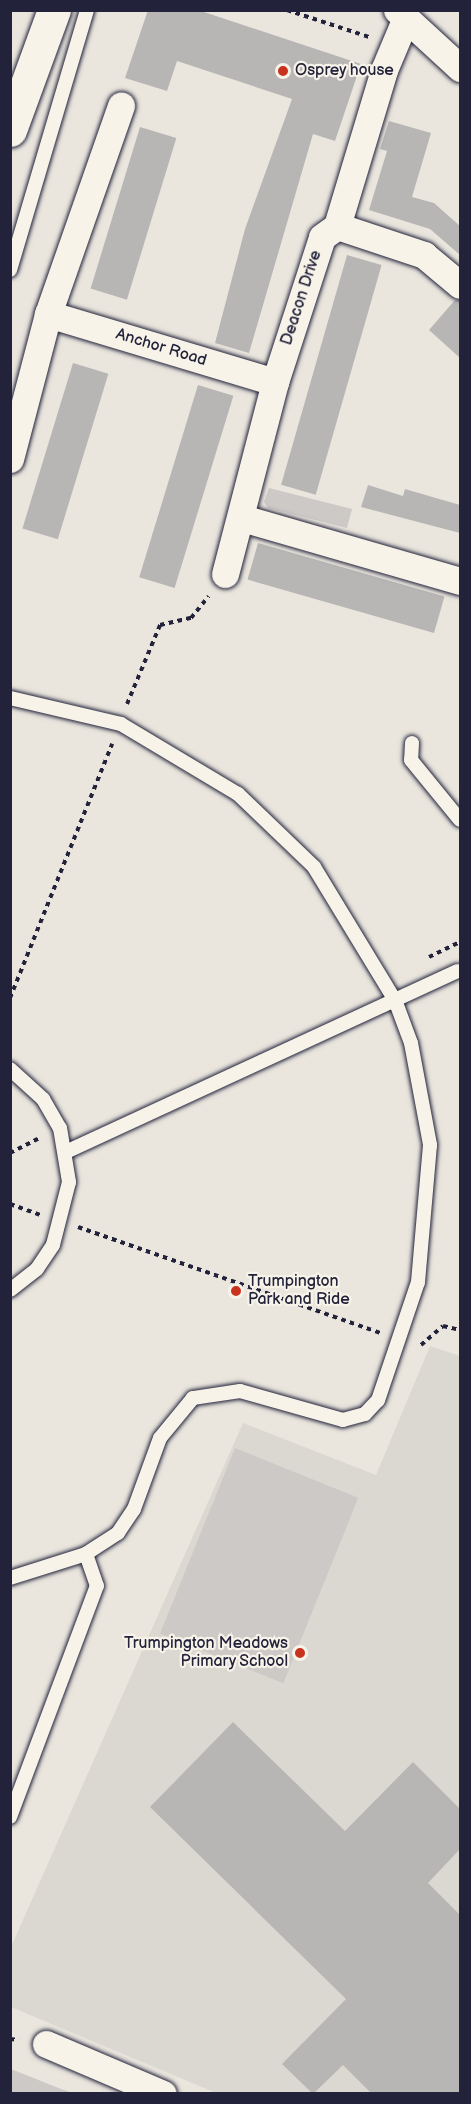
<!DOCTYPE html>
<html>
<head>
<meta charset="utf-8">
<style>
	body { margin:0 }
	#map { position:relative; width:471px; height:2104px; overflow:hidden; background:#eae6de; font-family:"Balsamiq Sans",sans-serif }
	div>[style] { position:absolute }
	.built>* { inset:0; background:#dbd8d2 }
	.green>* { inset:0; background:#cdc9c6; transform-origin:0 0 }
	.building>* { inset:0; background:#b8b6b5; transform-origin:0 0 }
	.path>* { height:4px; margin-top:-2px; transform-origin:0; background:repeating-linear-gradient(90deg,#22223b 0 4.5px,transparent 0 9px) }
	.roads { filter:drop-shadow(0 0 2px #22223b) drop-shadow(0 0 2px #22223b) }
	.lane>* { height:14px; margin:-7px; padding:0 7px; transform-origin:7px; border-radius:7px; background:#f7f3e8 }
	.street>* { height:27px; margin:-13.5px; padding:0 13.5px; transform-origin:13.5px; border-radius:13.5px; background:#f7f3e8 }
	.primary>* { height:33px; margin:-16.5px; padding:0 16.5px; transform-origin:16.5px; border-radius:16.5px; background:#f7f3e8 }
	.dots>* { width:16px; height:16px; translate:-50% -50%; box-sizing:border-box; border:3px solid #f7f3e8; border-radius:50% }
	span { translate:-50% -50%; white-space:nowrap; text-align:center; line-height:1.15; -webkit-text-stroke:4.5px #f7f3e8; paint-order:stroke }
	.poi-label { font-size:16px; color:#22223b }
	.left { translate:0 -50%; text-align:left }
	.right { translate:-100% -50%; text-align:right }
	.street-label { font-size:16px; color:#22223b }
	.frame { position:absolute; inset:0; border:12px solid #22223b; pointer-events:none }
</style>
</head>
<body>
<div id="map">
	<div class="built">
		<div style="clip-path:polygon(430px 1346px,460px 1356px,460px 2093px,216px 2093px,11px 2007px,11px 1947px,243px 1423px,376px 1475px)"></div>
	</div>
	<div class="green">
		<div style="clip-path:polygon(269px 488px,352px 509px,347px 528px,268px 508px,264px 502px)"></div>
		<div style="left:235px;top:1448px;width:133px;height:200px;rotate:22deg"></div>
		<div style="clip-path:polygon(11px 2069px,61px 2089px,73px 2093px,11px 2093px)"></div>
	</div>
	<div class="building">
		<div style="clip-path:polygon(148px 10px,198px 10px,361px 64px,335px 141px,313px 134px,249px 353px,215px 343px,245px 229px,292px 99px,177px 61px,167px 91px,125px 78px)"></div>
		<div style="clip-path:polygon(389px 121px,431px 133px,412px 197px,434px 203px,460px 226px,460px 255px,430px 229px,369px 210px,387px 151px,380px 149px)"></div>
		<div style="left:140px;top:127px;width:38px;height:169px;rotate:17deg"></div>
		<div style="left:347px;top:255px;width:36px;height:239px;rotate:16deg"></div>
		<div style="clip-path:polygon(455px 300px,460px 300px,460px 358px,429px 330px)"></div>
		<div style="left:73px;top:363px;width:37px;height:173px;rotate:17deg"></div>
		<div style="left:198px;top:385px;width:37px;height:201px;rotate:17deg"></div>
		<div style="clip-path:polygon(368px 485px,403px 496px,405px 489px,460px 505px,460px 533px,361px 507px)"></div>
		<div style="left:258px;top:543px;width:194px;height:38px;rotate:16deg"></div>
		<div style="clip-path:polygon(233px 1722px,345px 1831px,413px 1762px,460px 1809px,460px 1849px,428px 1883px,460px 1915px,460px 2094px,372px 2094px,343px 2065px,313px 2094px,282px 2064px,346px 1999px,150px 1807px)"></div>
	</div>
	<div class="path">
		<div style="left:287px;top:10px;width:86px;rotate:18.2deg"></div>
		<div style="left:127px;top:704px;width:86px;rotate:-67.3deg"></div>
		<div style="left:160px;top:625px;width:32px;rotate:-13deg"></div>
		<div style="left:191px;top:618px;width:28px;rotate:-51deg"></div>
		<div style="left:429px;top:957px;width:34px;rotate:-26deg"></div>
		<div style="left:10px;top:998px;width:274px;rotate:-68.1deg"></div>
		<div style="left:10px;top:1153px;width:35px;rotate:-27deg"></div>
		<div style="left:10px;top:1204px;width:32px;rotate:20deg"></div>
		<div style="left:78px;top:1227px;width:320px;rotate:19.3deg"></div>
		<div style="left:421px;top:1345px;width:29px;rotate:-41deg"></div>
		<div style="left:443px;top:1326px;width:17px;rotate:13deg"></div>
		<div style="left:10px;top:2039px;width:9px;rotate:6deg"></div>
	</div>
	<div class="roads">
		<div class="lane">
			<div style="left:10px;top:270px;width:271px;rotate:-73.5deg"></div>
			<div style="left:10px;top:698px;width:114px;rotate:13.2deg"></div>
			<div style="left:121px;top:724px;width:136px;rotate:30.9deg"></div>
			<div style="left:238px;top:794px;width:105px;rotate:43.8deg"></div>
			<div style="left:314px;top:867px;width:156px;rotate:58.7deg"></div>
			<div style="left:395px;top:1000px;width:46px;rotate:69.6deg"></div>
			<div style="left:411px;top:1043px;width:104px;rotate:79.4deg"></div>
			<div style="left:430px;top:1145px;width:138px;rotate:95deg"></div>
			<div style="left:418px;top:1282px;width:125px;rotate:108.7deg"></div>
			<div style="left:378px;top:1400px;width:19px;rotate:133deg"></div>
			<div style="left:365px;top:1414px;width:23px;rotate:165deg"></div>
			<div style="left:343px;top:1420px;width:107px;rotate:-164.3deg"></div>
			<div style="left:240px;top:1391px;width:48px;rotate:171.5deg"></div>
			<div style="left:193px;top:1398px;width:52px;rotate:129.5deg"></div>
			<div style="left:160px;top:1438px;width:76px;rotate:110.1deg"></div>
			<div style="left:134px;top:1509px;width:29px;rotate:124deg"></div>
			<div style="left:118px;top:1533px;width:38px;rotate:147deg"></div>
			<div style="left:86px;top:1554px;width:80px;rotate:162.5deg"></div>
			<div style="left:412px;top:743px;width:17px;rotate:93deg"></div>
			<div style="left:411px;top:760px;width:77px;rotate:50.8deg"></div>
			<div style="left:10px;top:1069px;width:45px;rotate:42.3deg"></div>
			<div style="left:43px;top:1099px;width:34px;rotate:60deg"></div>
			<div style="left:60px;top:1128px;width:55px;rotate:80.5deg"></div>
			<div style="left:69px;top:1182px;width:65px;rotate:104.3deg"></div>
			<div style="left:53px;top:1245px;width:29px;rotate:124deg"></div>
			<div style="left:37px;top:1269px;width:34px;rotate:142deg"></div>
			<div style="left:68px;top:1151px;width:429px;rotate:-24.8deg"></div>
			<div style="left:10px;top:1817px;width:247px;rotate:-69.4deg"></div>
			<div style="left:97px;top:1586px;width:34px;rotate:-109deg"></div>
		</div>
		<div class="street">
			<div style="left:397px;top:10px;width:86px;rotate:42.6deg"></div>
			<div style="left:337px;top:226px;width:92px;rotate:18.4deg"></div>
			<div style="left:424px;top:255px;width:47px;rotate:39.8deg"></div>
			<div style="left:48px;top:314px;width:237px;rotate:16.7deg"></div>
			<div style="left:10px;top:459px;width:150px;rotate:-75.3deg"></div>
			<div style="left:48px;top:314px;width:221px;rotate:-70.7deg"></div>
			<div style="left:242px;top:518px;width:227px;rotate:16.1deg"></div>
			<div style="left:225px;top:574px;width:198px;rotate:-75.4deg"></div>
			<div style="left:275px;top:382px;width:152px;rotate:-72deg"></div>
			<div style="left:322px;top:237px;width:19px;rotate:-36deg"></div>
			<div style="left:337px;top:226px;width:163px;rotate:-73.2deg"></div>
			<div style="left:384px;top:70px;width:54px;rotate:-67.2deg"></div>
			<div style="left:46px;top:2044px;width:127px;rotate:23.1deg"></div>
		</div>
		<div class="primary">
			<div style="left:10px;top:130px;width:128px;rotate:-69.9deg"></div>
		</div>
	</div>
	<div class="dots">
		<div style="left:283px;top:71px;background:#c8321e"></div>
		<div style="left:236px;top:1291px;background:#c8321e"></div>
		<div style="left:300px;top:1653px;background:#c8321e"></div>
	</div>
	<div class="poi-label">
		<span class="left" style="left:295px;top:71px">Osprey house</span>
		<span class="left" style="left:248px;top:1291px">Trumpington<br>Park and Ride</span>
		<span class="right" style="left:288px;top:1653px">Trumpington Meadows<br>Primary School</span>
	</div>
	<div class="street-label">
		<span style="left:302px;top:298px;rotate:-72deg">Deacon Drive</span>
		<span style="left:161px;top:348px;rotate:17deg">Anchor Road</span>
	</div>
	<div class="frame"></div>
</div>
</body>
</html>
